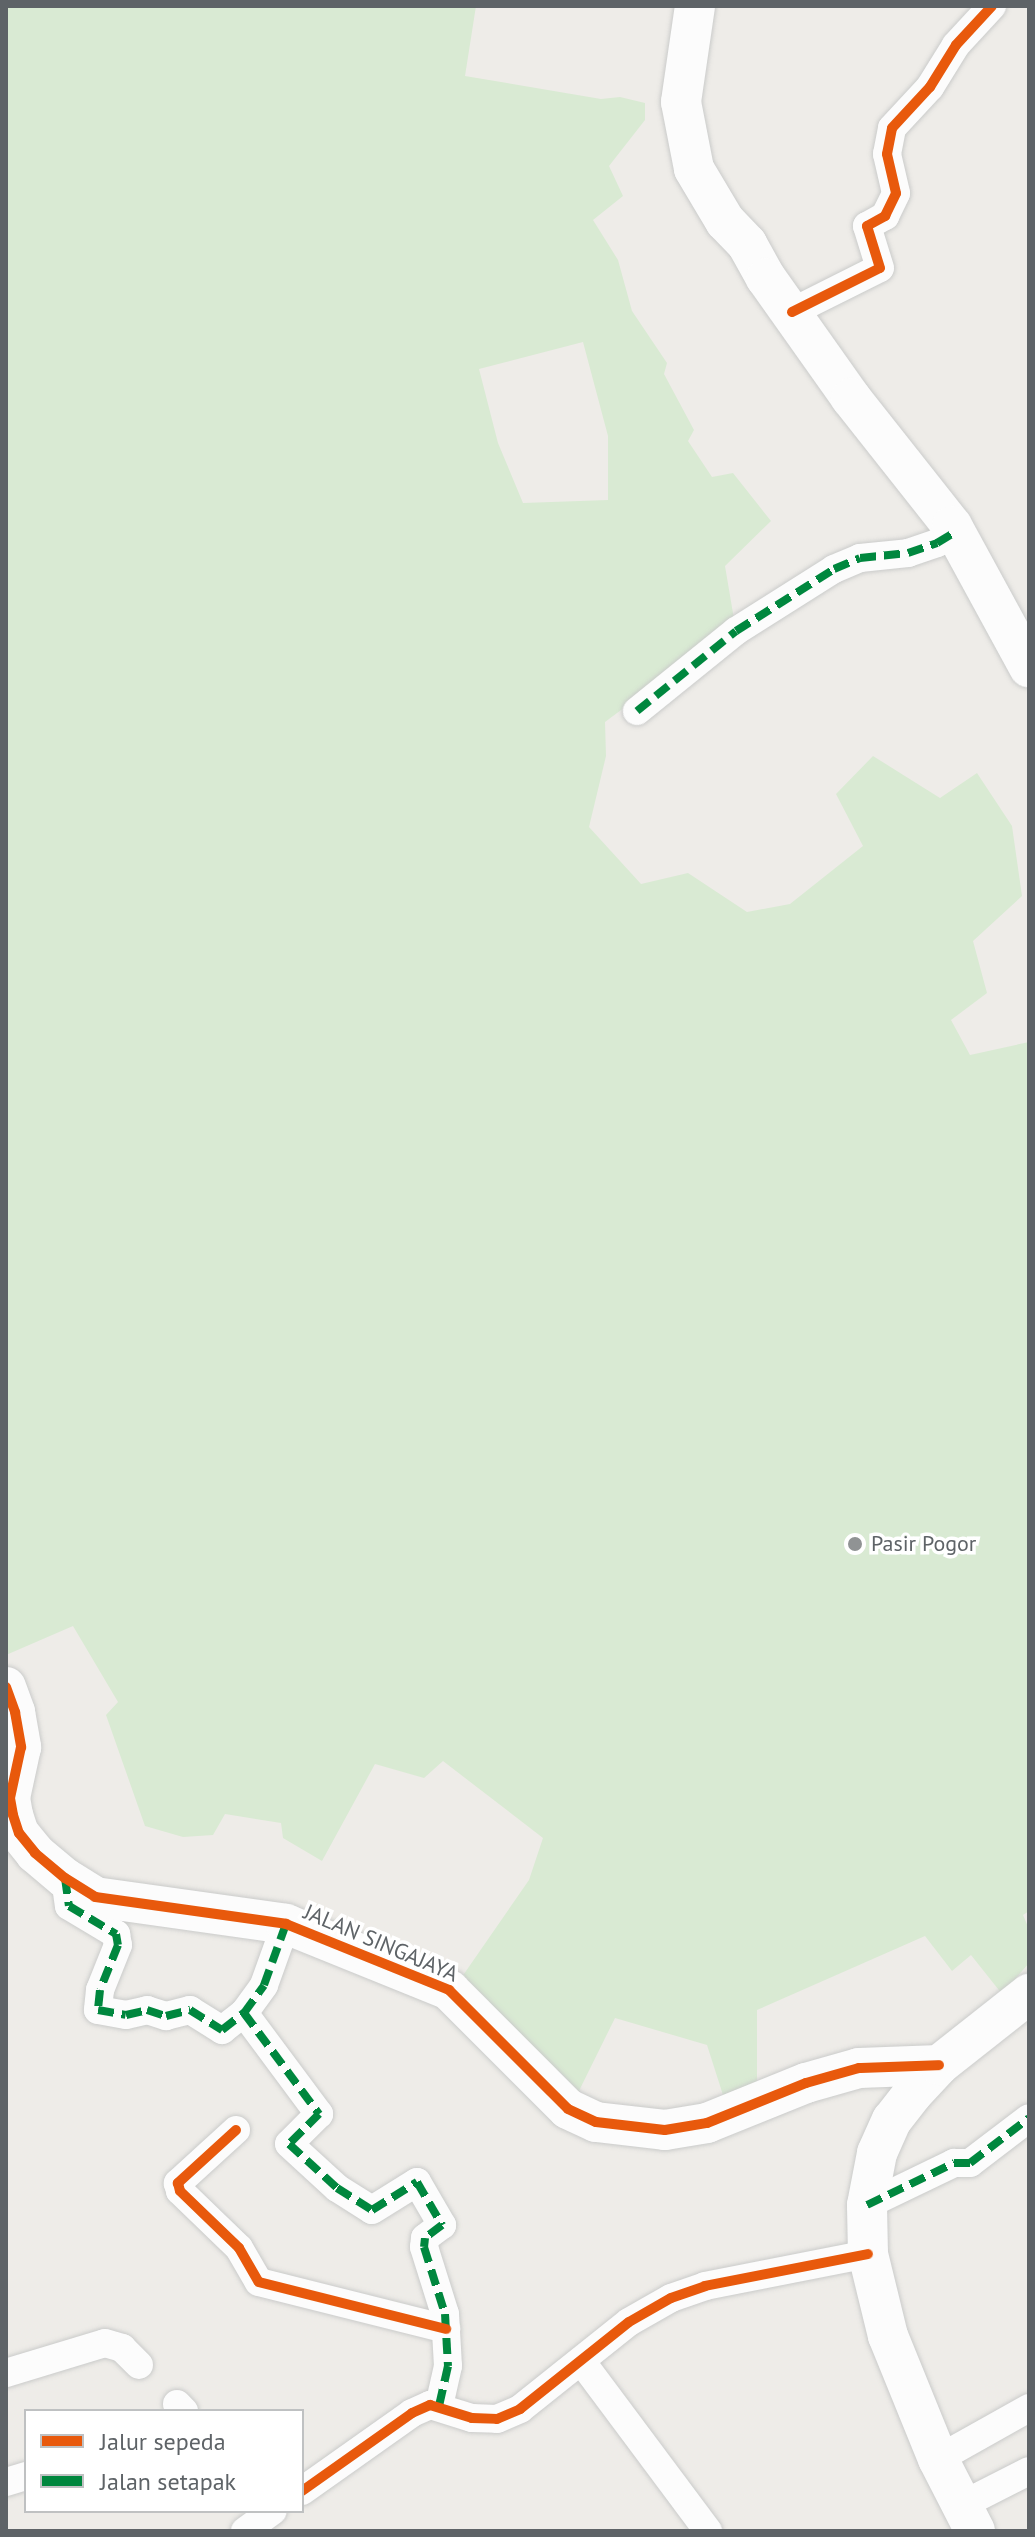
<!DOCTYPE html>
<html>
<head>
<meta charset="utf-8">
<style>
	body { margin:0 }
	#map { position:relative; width:1035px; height:2537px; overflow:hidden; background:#eeece8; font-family:"PT Sans",sans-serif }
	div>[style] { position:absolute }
	.green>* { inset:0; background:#d9ead3 }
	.roads { filter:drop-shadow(0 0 2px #cacbca) drop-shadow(0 0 2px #cacbca) }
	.street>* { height:28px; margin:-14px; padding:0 14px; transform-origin:14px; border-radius:14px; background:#fcfcfc }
	.secondary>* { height:40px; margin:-20px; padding:0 20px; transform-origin:20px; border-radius:20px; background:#fcfcfc }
	.quiet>* { height:8px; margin-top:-4px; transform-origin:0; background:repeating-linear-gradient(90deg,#00873e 0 16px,transparent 0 24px) }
	.cycleway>* { height:10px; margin:-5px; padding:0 5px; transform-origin:5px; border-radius:5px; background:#e8590c }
	.dots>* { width:22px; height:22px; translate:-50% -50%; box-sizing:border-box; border:4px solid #fff; border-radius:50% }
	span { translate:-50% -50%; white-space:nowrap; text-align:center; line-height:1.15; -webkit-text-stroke:7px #fff; paint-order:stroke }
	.poi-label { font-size:22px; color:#5e6367 }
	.left { translate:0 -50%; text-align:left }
	.street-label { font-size:22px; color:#5e6367 }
	.frame { position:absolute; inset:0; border:8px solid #5e6367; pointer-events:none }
	.legend { position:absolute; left:24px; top:2409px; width:280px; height:104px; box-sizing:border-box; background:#fff; border:2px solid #bfc1c2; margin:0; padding:10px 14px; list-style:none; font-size:24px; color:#5e6367 }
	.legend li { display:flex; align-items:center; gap:16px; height:40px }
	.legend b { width:40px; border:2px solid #bfc1c2 }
</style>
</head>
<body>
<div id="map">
	<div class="green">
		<div style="clip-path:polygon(evenodd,6px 6px,476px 6px,465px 76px,601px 99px,620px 97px,645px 103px,645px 120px,609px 166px,623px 196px,593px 220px,618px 260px,632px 311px,667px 363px,664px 374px,694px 430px,688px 441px,712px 477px,733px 473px,771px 521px,725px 566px,735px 625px,605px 722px,606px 756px,589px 827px,641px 884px,688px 873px,747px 912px,790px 904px,863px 846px,836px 794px,873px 756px,940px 798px,977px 773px,1012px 826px,1022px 896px,973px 941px,987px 993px,951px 1020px,970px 1055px,1029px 1042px,1029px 1911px,1023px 1915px,1029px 1929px,1029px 1963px,1002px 1994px,971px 1955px,952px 1971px,925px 1936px,757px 2010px,757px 2090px,723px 2095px,707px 2045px,615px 2018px,574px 2101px,457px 1984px,529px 1880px,543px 1838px,443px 1761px,424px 1778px,375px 1764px,322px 1861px,283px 1838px,281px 1823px,225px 1814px,213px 1835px,183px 1837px,145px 1826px,106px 1715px,118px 1702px,73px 1626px,6px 1655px,6px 6px,583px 342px,608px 436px,608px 500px,523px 503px,498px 443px,479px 369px,583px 342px)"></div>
	</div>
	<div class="roads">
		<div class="street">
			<div style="left:792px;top:312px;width:98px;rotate:-26.6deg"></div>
			<div style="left:880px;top:268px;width:44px;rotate:-107.2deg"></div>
			<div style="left:867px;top:226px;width:21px;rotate:-29deg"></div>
			<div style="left:885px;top:216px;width:25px;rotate:-64deg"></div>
			<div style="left:896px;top:193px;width:40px;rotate:-103deg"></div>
			<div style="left:887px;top:154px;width:26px;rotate:-79deg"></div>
			<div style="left:892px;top:128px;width:56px;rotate:-47.2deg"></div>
			<div style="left:930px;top:87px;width:49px;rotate:-58.2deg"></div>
			<div style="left:956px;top:45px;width:53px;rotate:-47.3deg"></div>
			<div style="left:637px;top:711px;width:127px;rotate:-38.9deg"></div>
			<div style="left:736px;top:631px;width:116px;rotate:-32.3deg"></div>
			<div style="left:834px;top:569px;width:28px;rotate:-23deg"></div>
			<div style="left:860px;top:558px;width:48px;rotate:-5.9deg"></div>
			<div style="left:908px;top:553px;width:31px;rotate:-19deg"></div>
			<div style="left:937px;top:543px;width:21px;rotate:-31deg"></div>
			<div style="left:65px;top:1878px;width:28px;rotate:82deg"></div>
			<div style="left:69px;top:1906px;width:55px;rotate:30.8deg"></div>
			<div style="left:116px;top:1934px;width:11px;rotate:80deg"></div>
			<div style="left:118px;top:1945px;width:48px;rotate:111.8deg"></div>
			<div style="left:100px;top:1990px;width:20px;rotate:96deg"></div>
			<div style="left:98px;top:2010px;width:28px;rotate:10deg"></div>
			<div style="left:126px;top:2015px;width:22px;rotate:-13deg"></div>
			<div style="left:147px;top:2010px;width:20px;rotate:18deg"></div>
			<div style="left:166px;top:2016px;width:25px;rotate:-14deg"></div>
			<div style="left:190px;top:2010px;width:38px;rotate:32deg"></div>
			<div style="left:222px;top:2030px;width:28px;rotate:-38deg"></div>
			<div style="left:244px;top:2013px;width:126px;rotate:53.4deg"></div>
			<div style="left:319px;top:2114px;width:42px;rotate:135deg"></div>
			<div style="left:289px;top:2144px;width:65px;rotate:42.5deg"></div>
			<div style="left:337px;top:2188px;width:41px;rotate:32.2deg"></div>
			<div style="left:372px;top:2210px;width:53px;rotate:-31.9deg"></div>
			<div style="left:417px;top:2182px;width:50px;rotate:59.8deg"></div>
			<div style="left:442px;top:2225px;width:21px;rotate:143deg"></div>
			<div style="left:425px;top:2238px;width:9px;rotate:96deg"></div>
			<div style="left:424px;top:2247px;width:70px;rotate:72.6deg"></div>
			<div style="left:445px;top:2314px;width:52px;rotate:86.7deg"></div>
			<div style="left:448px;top:2366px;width:41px;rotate:102.7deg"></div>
			<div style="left:244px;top:2013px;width:34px;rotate:-54deg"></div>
			<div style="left:264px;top:1985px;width:65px;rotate:-70.2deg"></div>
			<div style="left:236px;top:2130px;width:79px;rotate:137.6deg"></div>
			<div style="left:178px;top:2183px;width:8px;rotate:76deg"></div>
			<div style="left:180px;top:2191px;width:82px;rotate:44deg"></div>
			<div style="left:239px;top:2248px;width:39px;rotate:60deg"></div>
			<div style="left:259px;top:2282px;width:193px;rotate:14.1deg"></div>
			<div style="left:867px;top:2205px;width:97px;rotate:-25.8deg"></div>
			<div style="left:954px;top:2163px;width:16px"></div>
			<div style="left:970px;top:2163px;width:74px;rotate:-37.3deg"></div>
			<div style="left:582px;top:2362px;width:211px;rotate:53.3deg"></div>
			<div style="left:6px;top:2373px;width:103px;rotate:-16.9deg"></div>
			<div style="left:105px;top:2343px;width:18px;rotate:16deg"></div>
			<div style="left:122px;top:2348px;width:24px;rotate:45deg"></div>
			<div style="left:177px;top:2404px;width:10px;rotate:45deg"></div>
			<div style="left:938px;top:2459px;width:104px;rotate:-29.3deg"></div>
			<div style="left:6px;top:2482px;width:21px;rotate:-17deg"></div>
			<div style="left:302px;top:2491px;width:135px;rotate:-35.3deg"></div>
			<div style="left:412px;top:2413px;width:20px;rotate:-24deg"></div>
			<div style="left:430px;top:2405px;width:44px;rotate:17.2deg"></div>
			<div style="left:472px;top:2418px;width:25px;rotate:2deg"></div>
			<div style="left:497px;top:2419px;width:25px;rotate:-23deg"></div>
			<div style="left:520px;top:2409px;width:139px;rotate:-38.6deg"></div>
			<div style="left:629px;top:2322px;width:48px;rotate:-29.7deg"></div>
			<div style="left:671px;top:2298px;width:36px;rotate:-19deg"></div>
			<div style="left:705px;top:2286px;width:166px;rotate:-11.1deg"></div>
			<div style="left:962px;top:2505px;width:75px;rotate:-26.9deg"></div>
			<div style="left:245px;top:2531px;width:34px;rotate:-36deg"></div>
		</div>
		<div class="secondary">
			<div style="left:695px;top:6px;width:97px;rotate:98.3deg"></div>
			<div style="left:681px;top:102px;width:68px;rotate:79deg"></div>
			<div style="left:694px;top:169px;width:61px;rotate:59.2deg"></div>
			<div style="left:725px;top:221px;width:32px;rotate:46deg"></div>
			<div style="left:747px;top:244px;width:39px;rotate:61deg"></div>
			<div style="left:766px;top:278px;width:147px;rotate:54.7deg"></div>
			<div style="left:851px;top:398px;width:163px;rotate:51.7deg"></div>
			<div style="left:952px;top:526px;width:161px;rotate:61.4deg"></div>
			<div style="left:6px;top:1687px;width:27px;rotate:70deg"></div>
			<div style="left:15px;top:1712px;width:36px;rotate:80deg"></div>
			<div style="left:21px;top:1747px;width:52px;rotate:102.2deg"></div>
			<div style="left:10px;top:1798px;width:17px;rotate:80deg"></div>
			<div style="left:13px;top:1815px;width:19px;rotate:72deg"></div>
			<div style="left:19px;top:1833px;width:26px;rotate:51deg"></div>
			<div style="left:35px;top:1853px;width:39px;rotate:40deg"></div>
			<div style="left:65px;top:1878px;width:36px;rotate:32deg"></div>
			<div style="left:95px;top:1897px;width:193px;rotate:8deg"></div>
			<div style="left:286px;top:1924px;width:176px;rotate:22deg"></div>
			<div style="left:449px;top:1990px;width:168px;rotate:45deg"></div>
			<div style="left:568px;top:2109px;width:31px;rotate:25deg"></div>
			<div style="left:596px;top:2122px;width:69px;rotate:6.6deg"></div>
			<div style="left:665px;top:2130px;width:43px;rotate:-9.5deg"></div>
			<div style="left:707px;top:2123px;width:107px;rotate:-22deg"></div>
			<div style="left:806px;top:2083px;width:55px;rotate:-15.8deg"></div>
			<div style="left:859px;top:2068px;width:80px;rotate:-2.1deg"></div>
			<div style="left:975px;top:2531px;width:81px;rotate:-117.2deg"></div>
			<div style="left:938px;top:2459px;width:133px;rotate:-112.1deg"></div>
			<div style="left:888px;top:2336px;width:84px;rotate:-103.7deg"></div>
			<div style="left:868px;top:2254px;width:49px;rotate:-91.2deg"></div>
			<div style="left:867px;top:2205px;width:53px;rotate:-79.1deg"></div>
			<div style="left:877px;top:2153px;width:36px;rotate:-66deg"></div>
			<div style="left:892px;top:2120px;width:33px;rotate:-52deg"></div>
			<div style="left:912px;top:2094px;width:40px;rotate:-47deg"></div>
			<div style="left:939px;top:2065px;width:115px;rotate:-38.3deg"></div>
		</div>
	</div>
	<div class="quiet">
		<div style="left:637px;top:711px;width:127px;rotate:-38.9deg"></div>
		<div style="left:736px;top:631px;width:116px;rotate:-32.3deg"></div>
		<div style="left:834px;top:569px;width:28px;rotate:-23deg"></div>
		<div style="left:860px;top:558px;width:48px;rotate:-5.9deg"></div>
		<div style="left:908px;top:553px;width:31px;rotate:-19deg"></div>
		<div style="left:937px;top:543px;width:21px;rotate:-31deg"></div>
		<div style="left:65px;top:1878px;width:28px;rotate:82deg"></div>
		<div style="left:69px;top:1906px;width:55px;rotate:30.8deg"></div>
		<div style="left:116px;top:1934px;width:11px;rotate:80deg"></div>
		<div style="left:118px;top:1945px;width:48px;rotate:111.8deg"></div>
		<div style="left:100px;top:1990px;width:20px;rotate:96deg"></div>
		<div style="left:98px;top:2010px;width:28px;rotate:10deg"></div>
		<div style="left:126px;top:2015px;width:22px;rotate:-13deg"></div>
		<div style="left:147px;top:2010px;width:20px;rotate:18deg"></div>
		<div style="left:166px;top:2016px;width:25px;rotate:-14deg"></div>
		<div style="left:190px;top:2010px;width:38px;rotate:32deg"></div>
		<div style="left:222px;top:2030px;width:28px;rotate:-38deg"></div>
		<div style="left:244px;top:2013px;width:126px;rotate:53.4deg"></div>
		<div style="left:319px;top:2114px;width:42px;rotate:135deg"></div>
		<div style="left:289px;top:2144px;width:65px;rotate:42.5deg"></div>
		<div style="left:337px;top:2188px;width:41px;rotate:32.2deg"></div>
		<div style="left:372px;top:2210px;width:53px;rotate:-31.9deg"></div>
		<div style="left:417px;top:2182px;width:50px;rotate:59.8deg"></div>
		<div style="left:442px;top:2225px;width:21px;rotate:143deg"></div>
		<div style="left:425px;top:2238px;width:9px;rotate:96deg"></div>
		<div style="left:424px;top:2247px;width:70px;rotate:72.6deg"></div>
		<div style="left:445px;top:2314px;width:52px;rotate:86.7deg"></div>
		<div style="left:448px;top:2366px;width:41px;rotate:102.7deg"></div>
		<div style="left:244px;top:2013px;width:34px;rotate:-54deg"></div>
		<div style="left:264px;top:1985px;width:65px;rotate:-70.2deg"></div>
		<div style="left:867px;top:2205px;width:97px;rotate:-25.8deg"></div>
		<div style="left:954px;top:2163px;width:16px"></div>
		<div style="left:970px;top:2163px;width:74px;rotate:-37.3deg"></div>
	</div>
	<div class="cycleway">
		<div style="left:792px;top:312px;width:98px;rotate:-26.6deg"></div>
		<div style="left:880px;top:268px;width:44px;rotate:-107.2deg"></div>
		<div style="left:867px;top:226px;width:21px;rotate:-29deg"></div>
		<div style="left:885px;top:216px;width:25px;rotate:-64deg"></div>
		<div style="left:896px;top:193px;width:40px;rotate:-103deg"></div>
		<div style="left:887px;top:154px;width:26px;rotate:-79deg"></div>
		<div style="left:892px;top:128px;width:56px;rotate:-47.2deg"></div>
		<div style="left:930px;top:87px;width:49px;rotate:-58.2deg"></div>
		<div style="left:956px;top:45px;width:53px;rotate:-47.3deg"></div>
		<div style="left:6px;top:1687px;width:27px;rotate:70deg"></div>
		<div style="left:15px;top:1712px;width:36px;rotate:80deg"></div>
		<div style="left:21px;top:1747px;width:52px;rotate:102.2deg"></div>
		<div style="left:10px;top:1798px;width:17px;rotate:80deg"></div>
		<div style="left:13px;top:1815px;width:19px;rotate:72deg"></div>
		<div style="left:19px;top:1833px;width:26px;rotate:51deg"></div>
		<div style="left:35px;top:1853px;width:39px;rotate:40deg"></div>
		<div style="left:65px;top:1878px;width:36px;rotate:32deg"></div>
		<div style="left:95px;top:1897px;width:193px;rotate:8deg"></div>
		<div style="left:286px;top:1924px;width:176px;rotate:22deg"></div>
		<div style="left:449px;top:1990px;width:168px;rotate:45deg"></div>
		<div style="left:568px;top:2109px;width:31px;rotate:25deg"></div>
		<div style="left:596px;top:2122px;width:69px;rotate:6.6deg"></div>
		<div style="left:665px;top:2130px;width:43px;rotate:-9.5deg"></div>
		<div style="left:707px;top:2123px;width:107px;rotate:-22deg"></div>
		<div style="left:806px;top:2083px;width:55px;rotate:-15.8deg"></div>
		<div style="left:859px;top:2068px;width:80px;rotate:-2.1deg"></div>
		<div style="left:236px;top:2130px;width:79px;rotate:137.6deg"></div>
		<div style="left:178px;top:2183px;width:8px;rotate:76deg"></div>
		<div style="left:180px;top:2191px;width:82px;rotate:44deg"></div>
		<div style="left:239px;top:2248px;width:39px;rotate:60deg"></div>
		<div style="left:259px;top:2282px;width:193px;rotate:14.1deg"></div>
		<div style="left:302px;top:2491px;width:135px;rotate:-35.3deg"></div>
		<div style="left:412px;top:2413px;width:20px;rotate:-24deg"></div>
		<div style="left:430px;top:2405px;width:44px;rotate:17.2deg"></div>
		<div style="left:472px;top:2418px;width:25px;rotate:2deg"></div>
		<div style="left:497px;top:2419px;width:25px;rotate:-23deg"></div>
		<div style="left:520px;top:2409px;width:139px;rotate:-38.6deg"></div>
		<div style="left:629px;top:2322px;width:48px;rotate:-29.7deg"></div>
		<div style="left:671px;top:2298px;width:36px;rotate:-19deg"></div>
		<div style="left:705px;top:2286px;width:166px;rotate:-11.1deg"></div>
	</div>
	<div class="dots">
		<div style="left:855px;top:1544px;background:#909394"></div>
	</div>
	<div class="poi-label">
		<span class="left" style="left:871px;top:1544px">Pasir Pogor</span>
	</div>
	<div class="street-label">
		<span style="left:381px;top:1943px;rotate:23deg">JALAN SINGAJAYA</span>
	</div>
	<div class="frame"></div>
	<ul class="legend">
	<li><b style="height:10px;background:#e8590c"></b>Jalur sepeda</li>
	<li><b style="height:10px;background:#00873e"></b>Jalan setapak</li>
	</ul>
</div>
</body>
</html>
